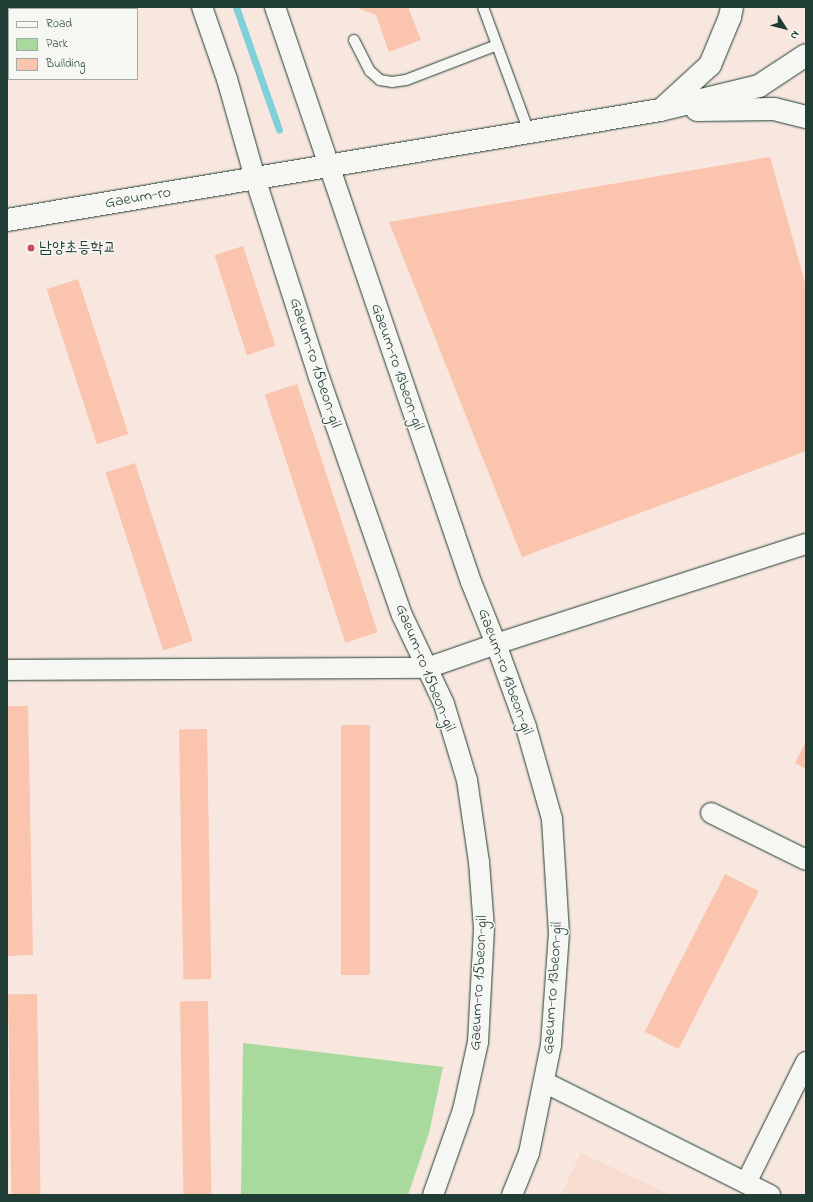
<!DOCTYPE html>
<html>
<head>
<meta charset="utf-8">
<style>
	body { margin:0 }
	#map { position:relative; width:813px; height:1202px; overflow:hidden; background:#f8e7de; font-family:"Indie Flower","Poor Story",sans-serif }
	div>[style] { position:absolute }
	.built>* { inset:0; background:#f9dcd0 }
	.green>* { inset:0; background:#a7da9c }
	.stream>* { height:7px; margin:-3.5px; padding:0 3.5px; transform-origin:3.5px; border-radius:3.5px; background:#7fd0d9 }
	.building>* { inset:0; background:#fbc4ae; transform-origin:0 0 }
	.roads { filter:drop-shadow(0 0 1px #1f3d34) drop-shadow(0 0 1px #1f3d34) }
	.service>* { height:10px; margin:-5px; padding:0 5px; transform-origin:5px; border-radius:5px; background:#f6f6f2 }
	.minor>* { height:20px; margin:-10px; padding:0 10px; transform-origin:10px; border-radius:10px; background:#f6f6f2 }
	.tertiary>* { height:22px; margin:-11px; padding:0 11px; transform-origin:11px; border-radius:11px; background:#f6f6f2 }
	.dots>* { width:11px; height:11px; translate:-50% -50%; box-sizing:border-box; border:2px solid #f6f6f2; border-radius:50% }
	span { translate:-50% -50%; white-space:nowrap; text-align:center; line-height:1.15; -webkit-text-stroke:3px #f6f6f2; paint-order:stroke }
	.street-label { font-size:16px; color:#1f3d34 }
	.poi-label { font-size:16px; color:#1f3d34 }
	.left { translate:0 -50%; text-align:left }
	.frame { position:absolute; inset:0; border:8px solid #1f3d34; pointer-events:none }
	.legend { position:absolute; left:8px; top:8px; width:130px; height:72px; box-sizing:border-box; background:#f6f6f2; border:1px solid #a0aca6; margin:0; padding:5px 7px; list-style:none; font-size:12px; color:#1f3d34 }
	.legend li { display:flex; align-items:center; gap:8px; height:20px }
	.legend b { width:20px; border:1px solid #a0aca6 }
	.north { position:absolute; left:765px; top:8px; width:40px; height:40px; -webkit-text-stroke:3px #f6f6f2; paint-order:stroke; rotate:126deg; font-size:11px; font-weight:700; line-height:16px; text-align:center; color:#1f3d34 }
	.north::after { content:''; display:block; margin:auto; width:14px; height:18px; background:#1f3d34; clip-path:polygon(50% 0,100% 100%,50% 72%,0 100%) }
</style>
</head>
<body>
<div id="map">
	<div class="built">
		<div style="clip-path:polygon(581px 1153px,671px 1195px,561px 1195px)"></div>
	</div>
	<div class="green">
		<div style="clip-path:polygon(243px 1043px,443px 1067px,429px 1133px,408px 1195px,241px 1195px)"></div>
	</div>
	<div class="stream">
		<div style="left:236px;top:7px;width:130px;rotate:70.7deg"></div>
	</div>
	<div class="building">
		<div style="left:48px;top:7px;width:29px;height:2px"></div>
		<div style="clip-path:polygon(355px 7px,408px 7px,421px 40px,389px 52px,376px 15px)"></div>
		<div style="clip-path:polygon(770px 157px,806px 286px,806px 451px,522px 557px,389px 222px)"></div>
		<div style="left:243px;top:246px;width:105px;height:30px;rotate:72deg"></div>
		<div style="left:78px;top:279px;width:163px;height:33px;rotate:72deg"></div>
		<div style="left:297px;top:384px;width:261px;height:34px;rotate:72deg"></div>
		<div style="left:135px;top:463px;width:187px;height:31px;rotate:72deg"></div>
		<div style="clip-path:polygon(7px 706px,28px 706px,33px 955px,7px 956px)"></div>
		<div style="left:341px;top:725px;width:29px;height:250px"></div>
		<div style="left:207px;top:729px;width:250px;height:28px;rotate:89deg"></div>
		<div style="clip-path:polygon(806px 741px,806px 769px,795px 763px)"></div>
		<div style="left:725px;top:874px;width:38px;height:177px;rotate:27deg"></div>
		<div style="left:37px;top:994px;width:201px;height:29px;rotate:89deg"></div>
		<div style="left:208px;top:1001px;width:194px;height:28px;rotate:89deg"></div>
	</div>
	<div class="roads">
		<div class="service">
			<div style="left:483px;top:7px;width:133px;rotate:69.8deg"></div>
			<div style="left:112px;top:9px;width:2px;rotate:-63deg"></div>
			<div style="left:354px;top:40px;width:35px;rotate:63deg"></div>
			<div style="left:370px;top:71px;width:13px;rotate:42deg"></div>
			<div style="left:380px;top:80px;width:12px;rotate:9deg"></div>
			<div style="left:392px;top:82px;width:14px;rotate:-8deg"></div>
			<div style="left:406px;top:80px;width:97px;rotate:-21deg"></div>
			<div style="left:7px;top:55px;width:2px;rotate:27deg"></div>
		</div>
		<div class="minor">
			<div style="left:202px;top:7px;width:76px;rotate:70.9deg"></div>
			<div style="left:227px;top:79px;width:103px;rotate:74.2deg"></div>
			<div style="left:255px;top:178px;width:209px;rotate:72.2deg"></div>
			<div style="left:319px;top:377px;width:252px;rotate:70.8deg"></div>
			<div style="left:402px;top:615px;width:98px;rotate:64.7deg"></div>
			<div style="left:444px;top:704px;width:79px;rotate:73.2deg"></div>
			<div style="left:467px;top:780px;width:83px;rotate:81.7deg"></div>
			<div style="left:479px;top:862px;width:66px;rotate:85.7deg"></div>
			<div style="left:484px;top:928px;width:114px;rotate:93deg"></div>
			<div style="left:478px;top:1042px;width:70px;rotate:102.4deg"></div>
			<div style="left:463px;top:1110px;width:90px;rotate:109.4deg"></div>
			<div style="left:275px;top:7px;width:607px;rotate:71.18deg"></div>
			<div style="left:471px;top:582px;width:67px;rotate:68deg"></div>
			<div style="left:496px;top:644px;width:88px;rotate:70.1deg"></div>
			<div style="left:526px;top:727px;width:96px;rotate:74.2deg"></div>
			<div style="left:552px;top:819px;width:114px;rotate:86.5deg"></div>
			<div style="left:559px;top:933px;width:112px;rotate:94.1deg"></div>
			<div style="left:551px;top:1045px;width:110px;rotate:101.5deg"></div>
			<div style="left:529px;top:1153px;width:45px;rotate:112deg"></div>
			<div style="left:7px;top:670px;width:420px;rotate:-0.3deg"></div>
			<div style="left:427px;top:668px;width:73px;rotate:-19.2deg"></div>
			<div style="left:496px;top:644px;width:326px;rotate:-17.9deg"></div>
			<div style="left:711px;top:813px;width:106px;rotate:26.3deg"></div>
			<div style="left:544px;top:1082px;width:253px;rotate:26.6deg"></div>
			<div style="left:746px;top:1183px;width:135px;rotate:-63.6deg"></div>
		</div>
		<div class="tertiary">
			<div style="left:663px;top:108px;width:64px;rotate:-42.5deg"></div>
			<div style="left:710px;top:65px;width:52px;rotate:-67.4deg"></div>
			<div style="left:730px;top:17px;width:10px;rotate:-79deg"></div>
			<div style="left:697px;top:110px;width:77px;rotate:-0.7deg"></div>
			<div style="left:774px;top:109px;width:33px;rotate:14deg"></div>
			<div style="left:7px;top:220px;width:662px;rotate:-9.56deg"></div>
			<div style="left:660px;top:110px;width:102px;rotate:-13.6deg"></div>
			<div style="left:759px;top:86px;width:56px;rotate:-33.4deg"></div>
		</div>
	</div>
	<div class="dots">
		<div style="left:31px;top:248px;background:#d1495b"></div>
	</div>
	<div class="street-label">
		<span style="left:138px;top:198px;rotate:-10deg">Gaeum-ro</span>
		<span style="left:315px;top:363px;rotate:72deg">Gaeum-ro 15beon-gil</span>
		<span style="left:397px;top:367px;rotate:71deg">Gaeum-ro 13beon-gil</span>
		<span style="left:425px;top:668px;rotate:68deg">Gaeum-ro 15beon-gil</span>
		<span style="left:505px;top:672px;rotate:70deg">Gaeum-ro 13beon-gil</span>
		<span style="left:479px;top:983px;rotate:-87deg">Gaeum-ro 15beon-gil</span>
		<span style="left:553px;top:988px;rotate:-86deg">Gaeum-ro 13beon-gil</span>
	</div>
	<div class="poi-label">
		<span class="left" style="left:39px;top:248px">남양초등학교</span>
	</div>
	<div class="frame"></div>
	<ul class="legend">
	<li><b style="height:5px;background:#f6f6f2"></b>Road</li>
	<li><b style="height:11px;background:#a7da9c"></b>Park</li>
	<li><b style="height:11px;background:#fbc4ae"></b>Building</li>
	</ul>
	<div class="north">N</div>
</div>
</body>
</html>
